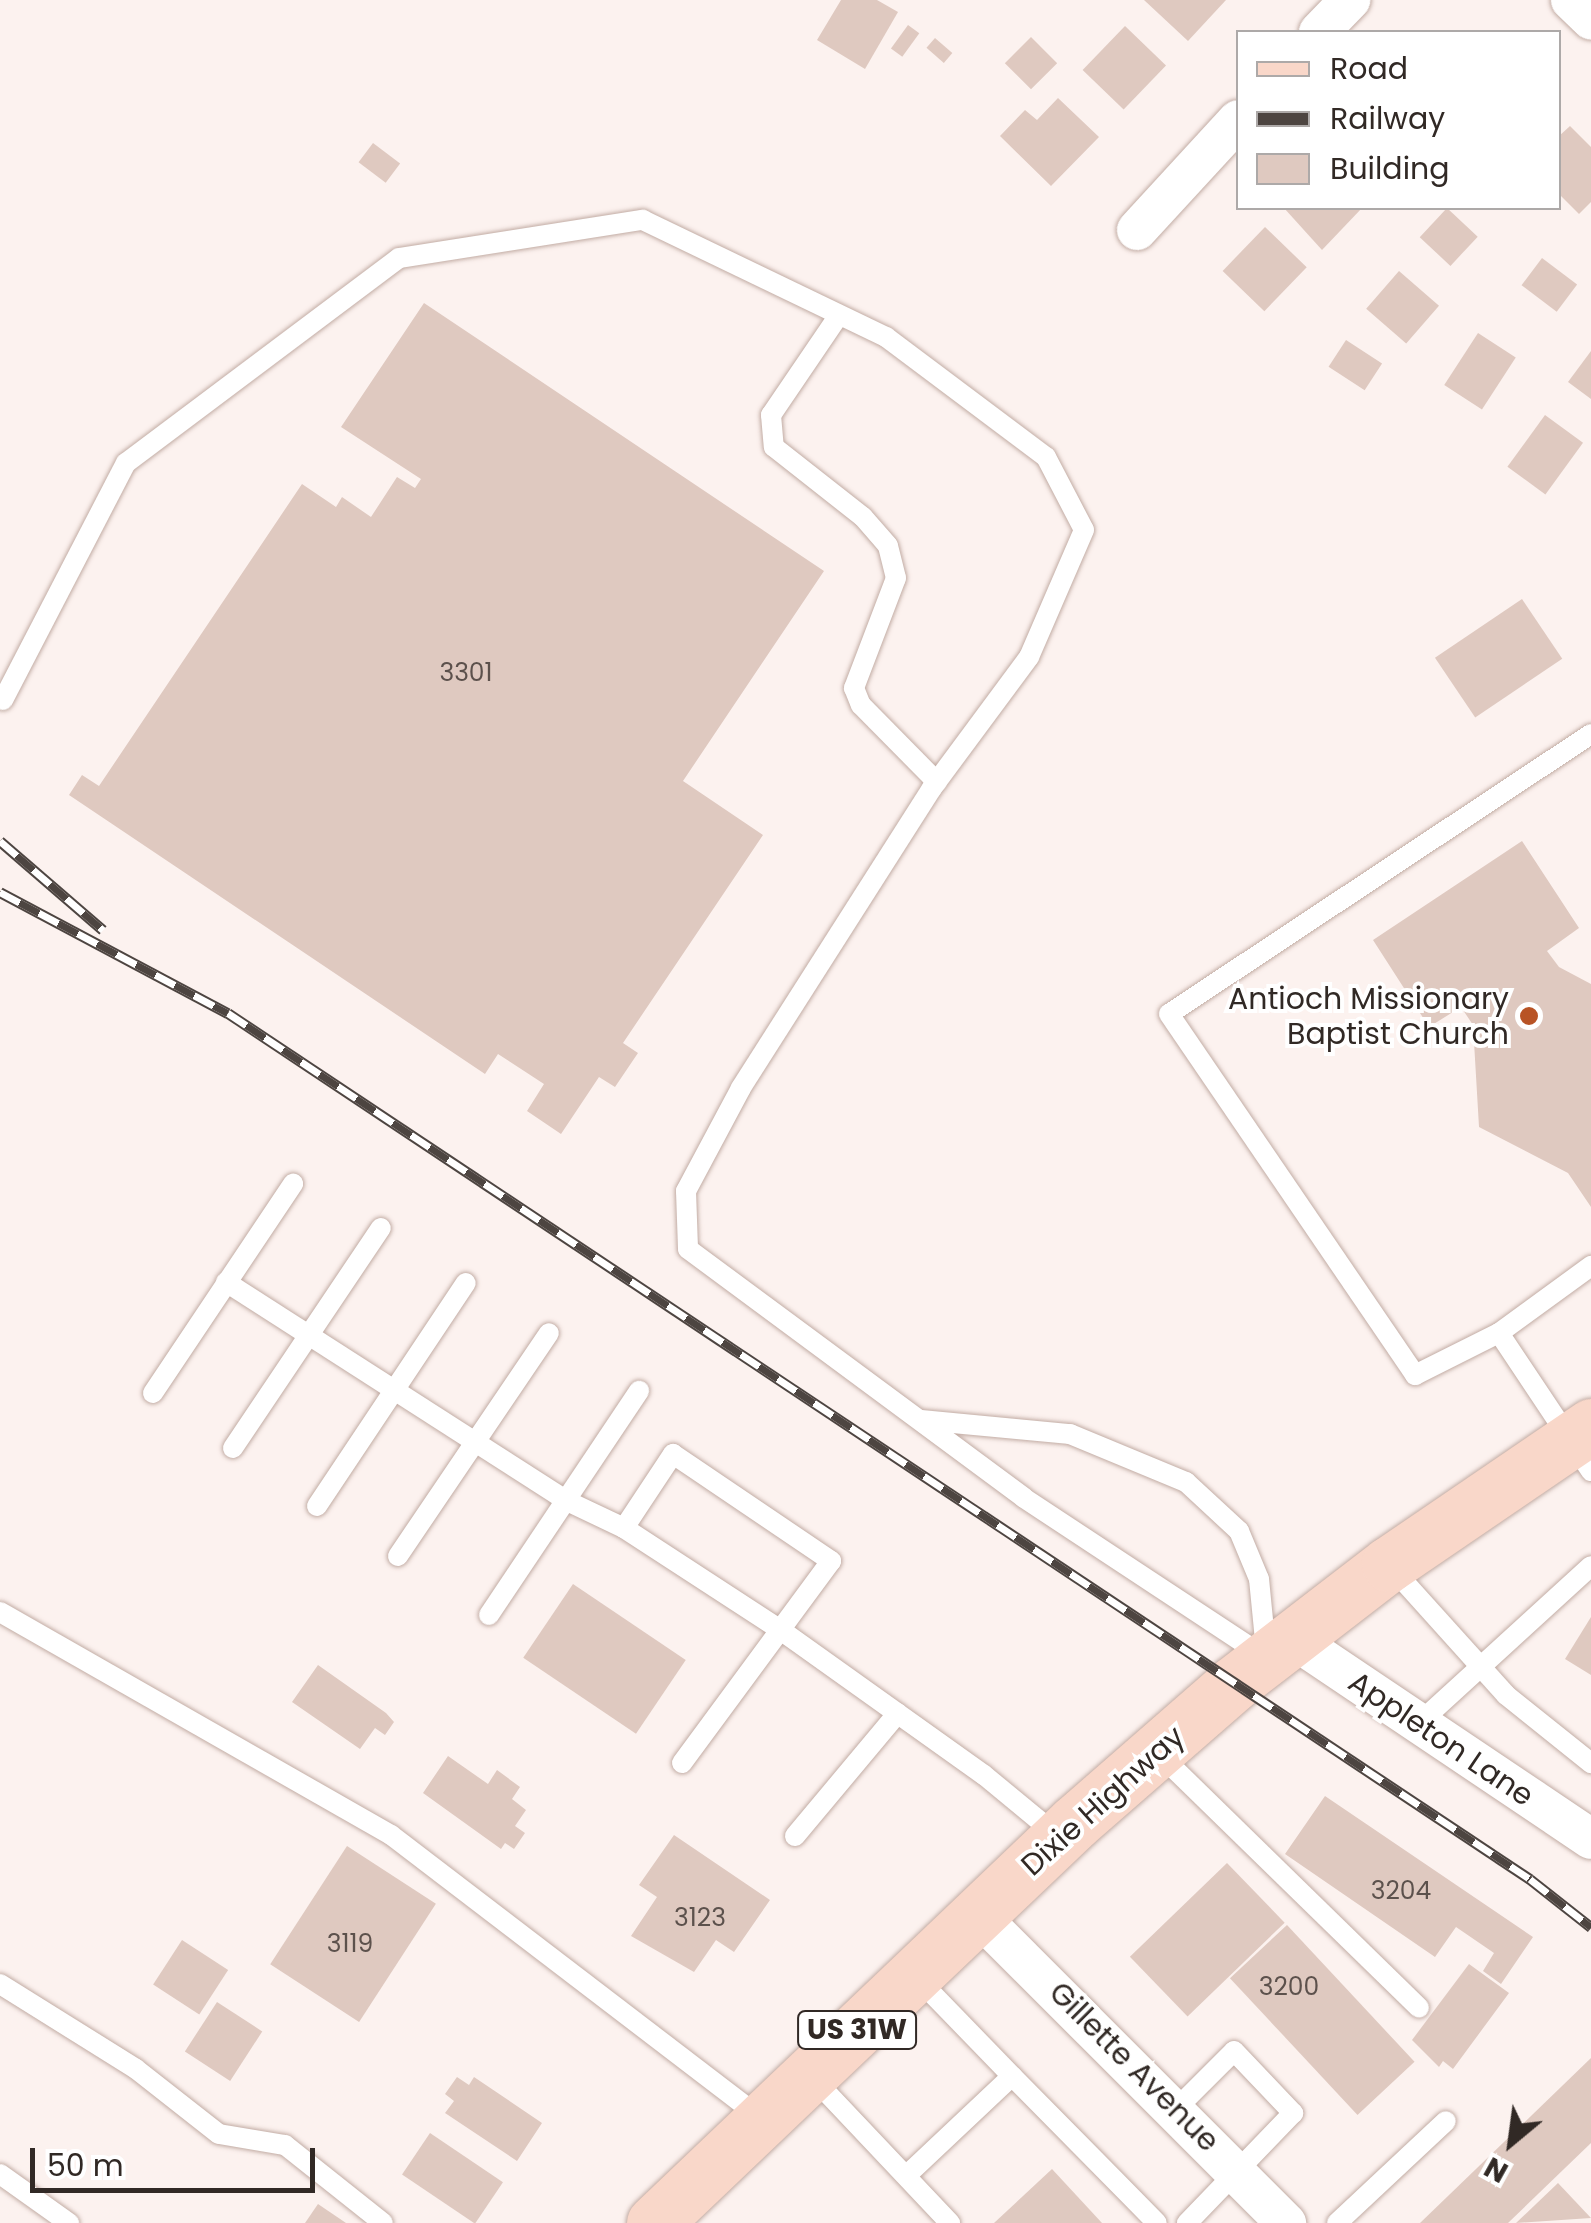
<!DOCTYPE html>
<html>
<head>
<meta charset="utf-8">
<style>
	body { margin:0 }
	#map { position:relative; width:1591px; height:2223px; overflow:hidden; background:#fcf2ef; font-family:Poppins,sans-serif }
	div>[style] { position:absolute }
	.building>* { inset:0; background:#dfc9c0; transform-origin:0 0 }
	.roads { filter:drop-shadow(0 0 2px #c2aca4) drop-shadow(0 0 2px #c2aca4) }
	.service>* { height:20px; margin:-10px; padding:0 10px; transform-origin:10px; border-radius:10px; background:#fff }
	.minor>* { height:40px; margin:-20px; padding:0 20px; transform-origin:20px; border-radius:20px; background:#fff }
	.primary>* { height:55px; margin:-27.5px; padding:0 27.5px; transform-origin:27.5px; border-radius:27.5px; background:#f9d7c9 }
	.rail>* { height:11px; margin-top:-5.5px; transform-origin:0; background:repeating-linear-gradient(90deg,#fff 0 22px,#4d4541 0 44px); box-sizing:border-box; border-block:2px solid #4d4541 }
	.dots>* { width:28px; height:28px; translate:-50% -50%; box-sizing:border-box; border:5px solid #fff; border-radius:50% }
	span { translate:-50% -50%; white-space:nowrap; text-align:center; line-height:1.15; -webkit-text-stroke:8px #fff; paint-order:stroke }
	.number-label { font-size:25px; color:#5c514c }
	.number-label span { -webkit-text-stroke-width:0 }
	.shield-label span { padding:2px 8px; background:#fff; border:2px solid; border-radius:8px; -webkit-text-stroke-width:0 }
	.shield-label { font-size:28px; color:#312925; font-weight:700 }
	.poi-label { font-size:30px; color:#312925 }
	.right { translate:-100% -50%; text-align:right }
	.street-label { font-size:30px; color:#312925 }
	.legend { position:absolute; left:1236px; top:30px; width:325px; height:180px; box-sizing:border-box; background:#fff; border:2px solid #ada9a8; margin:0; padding:12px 18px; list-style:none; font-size:30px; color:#312925 }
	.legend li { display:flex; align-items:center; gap:20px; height:50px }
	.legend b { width:50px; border:2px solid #ada9a8 }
	.north { position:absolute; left:1461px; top:2093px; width:100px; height:100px; -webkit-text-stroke:8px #fff; paint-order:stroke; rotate:209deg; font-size:28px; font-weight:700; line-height:40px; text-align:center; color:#312925 }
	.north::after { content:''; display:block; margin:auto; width:35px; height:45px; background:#312925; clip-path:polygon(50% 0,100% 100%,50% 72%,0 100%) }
	.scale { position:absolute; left:30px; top:2148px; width:285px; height:45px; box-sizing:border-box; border:5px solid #312925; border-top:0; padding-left:12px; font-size:30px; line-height:35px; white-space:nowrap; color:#312925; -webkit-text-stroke:8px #fff; paint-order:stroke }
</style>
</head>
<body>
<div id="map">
	<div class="building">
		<div style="clip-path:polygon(841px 0,877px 0,898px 12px,865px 69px,817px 40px)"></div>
		<div style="clip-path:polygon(1144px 0,1226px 0,1188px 41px)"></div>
		<div style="left:908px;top:25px;width:14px;height:29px;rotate:36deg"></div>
		<div style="left:1125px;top:26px;width:57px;height:61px;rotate:44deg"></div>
		<div style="left:1031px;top:37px;width:37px;height:37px;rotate:45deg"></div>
		<div style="left:935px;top:38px;width:23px;height:13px;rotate:41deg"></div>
		<div style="clip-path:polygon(1058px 98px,1099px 137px,1051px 186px,1000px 136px,1025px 110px,1037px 120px)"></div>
		<div style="clip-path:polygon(1570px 126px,1591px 147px,1591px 202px,1579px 214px,1558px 193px,1558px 137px)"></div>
		<div style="left:373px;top:143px;width:34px;height:24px;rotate:37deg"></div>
		<div style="clip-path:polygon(1284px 208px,1362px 208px,1322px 250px)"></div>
		<div style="left:1447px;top:208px;width:42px;height:40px;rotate:43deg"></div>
		<div style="left:1265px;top:227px;width:58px;height:61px;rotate:44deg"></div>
		<div style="left:1542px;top:258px;width:44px;height:34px;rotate:37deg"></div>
		<div style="left:1399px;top:271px;width:53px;height:50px;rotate:41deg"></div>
		<div style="clip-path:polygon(424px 303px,824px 571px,683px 781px,763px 835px,623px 1043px,638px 1053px,615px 1087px,599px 1077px,561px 1134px,527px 1111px,544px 1084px,498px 1054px,485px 1074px,69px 795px,82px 775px,99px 786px,302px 484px,336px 507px,342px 497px,371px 517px,397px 477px,415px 488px,421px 479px,341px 427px)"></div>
		<div style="left:1478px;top:333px;width:45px;height:62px;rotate:33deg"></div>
		<div style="left:1346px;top:340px;width:43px;height:32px;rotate:33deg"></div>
		<div style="clip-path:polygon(1591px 351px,1591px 399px,1568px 382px)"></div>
		<div style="left:1545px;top:415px;width:47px;height:64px;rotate:36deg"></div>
		<div style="left:1522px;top:599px;width:72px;height:105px;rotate:56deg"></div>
		<div style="clip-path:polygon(1522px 841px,1579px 928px,1547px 951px,1559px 967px,1591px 984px,1591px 1207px,1568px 1173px,1479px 1127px,1473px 1025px,1461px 1007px,1429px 1027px,1373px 940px)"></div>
		<div style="left:573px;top:1584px;width:136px;height:89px;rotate:34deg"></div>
		<div style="clip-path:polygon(1591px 1617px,1591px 1675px,1565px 1659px)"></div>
		<div style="clip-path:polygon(318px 1665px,386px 1713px,394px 1722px,385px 1735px,375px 1728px,360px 1749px,292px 1702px)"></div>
		<div style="clip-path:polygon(448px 1756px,488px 1784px,497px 1770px,520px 1787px,512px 1799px,526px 1810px,515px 1826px,525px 1833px,514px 1849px,505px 1843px,501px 1849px,423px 1793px)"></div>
		<div style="clip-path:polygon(1325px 1796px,1533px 1937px,1501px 1984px,1483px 1971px,1494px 1953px,1456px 1927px,1435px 1957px,1285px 1854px)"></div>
		<div style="clip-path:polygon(674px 1835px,770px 1900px,734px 1952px,716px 1940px,694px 1972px,631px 1936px,657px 1897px,639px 1885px)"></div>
		<div style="left:347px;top:1846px;width:106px;height:141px;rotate:33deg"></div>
		<div style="left:1227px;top:1863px;width:83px;height:135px;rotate:46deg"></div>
		<div style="left:1287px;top:1925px;width:187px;height:78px;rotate:47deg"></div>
		<div style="left:182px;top:1940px;width:55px;height:53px;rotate:33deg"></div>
		<div style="clip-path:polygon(1469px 1964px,1509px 1993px,1453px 2069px,1443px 2061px,1439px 2067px,1412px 2040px)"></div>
		<div style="left:217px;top:2002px;width:54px;height:59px;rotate:33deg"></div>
		<div style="clip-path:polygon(1591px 2058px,1591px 2143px,1508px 2223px,1420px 2223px)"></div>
		<div style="clip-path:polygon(457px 2077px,469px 2085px,474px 2077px,542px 2123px,517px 2161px,445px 2113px,454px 2101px,445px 2094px)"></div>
		<div style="left:430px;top:2133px;width:88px;height:50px;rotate:34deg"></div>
		<div style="clip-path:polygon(1052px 2169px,1102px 2223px,994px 2223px)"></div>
		<div style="clip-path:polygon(1558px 2183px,1591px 2218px,1516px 2223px)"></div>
		<div style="clip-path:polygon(318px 2204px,346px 2223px,305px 2223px)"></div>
	</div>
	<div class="roads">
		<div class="service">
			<div style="left:839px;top:315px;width:121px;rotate:124.2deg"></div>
			<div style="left:771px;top:415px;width:32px;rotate:85deg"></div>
			<div style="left:774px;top:447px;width:113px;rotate:38.2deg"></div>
			<div style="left:863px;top:517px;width:38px;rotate:49deg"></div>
			<div style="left:888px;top:546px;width:33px;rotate:76deg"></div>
			<div style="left:896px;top:578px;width:118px;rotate:110.9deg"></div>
			<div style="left:854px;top:688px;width:18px;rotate:68deg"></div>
			<div style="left:861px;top:705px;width:108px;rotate:45.4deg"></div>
			<div style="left:3px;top:700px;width:267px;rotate:-62.6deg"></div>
			<div style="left:126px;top:463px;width:341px;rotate:-36.9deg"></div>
			<div style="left:399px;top:258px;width:247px;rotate:-8.9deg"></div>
			<div style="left:643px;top:220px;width:270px;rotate:25.7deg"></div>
			<div style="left:886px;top:337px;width:200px;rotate:36.9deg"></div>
			<div style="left:1046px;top:457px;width:82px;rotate:62.5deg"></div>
			<div style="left:1084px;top:530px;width:138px;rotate:113.4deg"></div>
			<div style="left:1029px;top:657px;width:163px;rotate:126.5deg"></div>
			<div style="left:932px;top:788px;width:356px;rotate:122.5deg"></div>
			<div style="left:741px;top:1088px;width:117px;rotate:118.1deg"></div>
			<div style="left:686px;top:1191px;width:58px;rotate:88deg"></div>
			<div style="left:688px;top:1249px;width:418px;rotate:36.5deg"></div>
			<div style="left:1024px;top:1498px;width:289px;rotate:33.4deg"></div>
			<div style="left:1591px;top:734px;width:506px;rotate:146.44deg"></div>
			<div style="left:1169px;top:1014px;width:437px;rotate:55.7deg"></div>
			<div style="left:1415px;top:1375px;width:94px;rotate:-26.6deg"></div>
			<div style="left:1499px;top:1333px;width:114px;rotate:-36.1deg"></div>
			<div style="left:226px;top:1282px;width:403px;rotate:32.7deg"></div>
			<div style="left:565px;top:1500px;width:65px;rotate:25.4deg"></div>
			<div style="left:624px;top:1528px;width:189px;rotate:33.1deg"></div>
			<div style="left:782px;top:1631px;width:248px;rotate:35.5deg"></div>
			<div style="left:984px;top:1775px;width:96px;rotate:39.5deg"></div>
			<div style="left:1499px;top:1333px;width:166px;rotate:56.3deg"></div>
			<div style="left:153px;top:1393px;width:252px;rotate:-56.2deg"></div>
			<div style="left:921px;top:1420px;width:150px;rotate:5.4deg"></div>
			<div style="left:1070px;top:1434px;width:126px;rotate:22.5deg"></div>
			<div style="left:1186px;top:1482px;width:72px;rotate:42.8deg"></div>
			<div style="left:1239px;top:1531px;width:52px;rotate:67.4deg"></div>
			<div style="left:1259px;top:1579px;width:71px;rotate:84.4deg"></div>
			<div style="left:233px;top:1448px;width:265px;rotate:-56.1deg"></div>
			<div style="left:317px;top:1506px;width:268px;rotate:-56.3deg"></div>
			<div style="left:624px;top:1528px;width:89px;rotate:-56.5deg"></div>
			<div style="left:673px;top:1454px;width:191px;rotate:34.1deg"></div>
			<div style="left:831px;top:1561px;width:251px;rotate:126.4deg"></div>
			<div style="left:398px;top:1556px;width:269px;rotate:-55.9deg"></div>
			<div style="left:1390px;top:1566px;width:173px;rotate:48deg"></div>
			<div style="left:1506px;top:1695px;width:109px;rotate:38.7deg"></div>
			<div style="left:0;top:1612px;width:450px;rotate:29.7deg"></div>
			<div style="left:391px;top:1835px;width:468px;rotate:37.4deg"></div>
			<div style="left:489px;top:1615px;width:270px;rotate:-56.2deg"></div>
			<div style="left:1418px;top:1724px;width:234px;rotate:-42.4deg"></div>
			<div style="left:1157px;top:1752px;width:366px;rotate:44.3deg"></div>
			<div style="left:795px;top:1836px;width:160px;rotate:-50.1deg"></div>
			<div style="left:916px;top:1977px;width:138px;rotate:45.9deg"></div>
			<div style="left:0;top:1984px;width:160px;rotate:32deg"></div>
			<div style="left:136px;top:2069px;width:105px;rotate:38.1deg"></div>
			<div style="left:219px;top:2134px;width:67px;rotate:9.5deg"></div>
			<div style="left:285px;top:2145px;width:125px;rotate:38.5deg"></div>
			<div style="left:812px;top:2077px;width:201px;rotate:46.6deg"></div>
			<div style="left:1175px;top:2110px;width:83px;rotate:-45deg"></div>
			<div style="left:1234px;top:2051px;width:86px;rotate:46.4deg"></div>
			<div style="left:1293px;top:2113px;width:153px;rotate:133.9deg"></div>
			<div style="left:0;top:2174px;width:85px;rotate:35.4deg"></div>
			<div style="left:907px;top:2175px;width:144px;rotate:-43.3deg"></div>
			<div style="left:1012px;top:2076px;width:206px;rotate:45.4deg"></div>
			<div style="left:1337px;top:2223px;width:149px;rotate:-43.1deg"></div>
		</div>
		<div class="minor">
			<div style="left:1571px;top:0;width:28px;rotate:44deg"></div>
			<div style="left:1319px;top:32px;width:45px;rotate:-45.9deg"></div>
			<div style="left:1137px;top:230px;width:149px;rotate:-47.4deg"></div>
			<div style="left:1292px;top:1638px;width:360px;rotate:33.9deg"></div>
			<div style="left:978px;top:1915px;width:436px;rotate:45deg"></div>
		</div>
		<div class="primary">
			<div style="left:654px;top:2223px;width:581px;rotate:-43.61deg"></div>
			<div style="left:1075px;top:1822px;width:210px;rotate:-41.1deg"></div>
			<div style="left:1233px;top:1684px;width:197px;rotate:-37.6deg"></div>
			<div style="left:1389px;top:1564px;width:245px;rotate:-34.3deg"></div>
		</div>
	</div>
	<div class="rail">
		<div style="left:0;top:841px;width:136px;rotate:40.8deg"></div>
		<div style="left:0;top:892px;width:258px;rotate:28deg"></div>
		<div style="left:228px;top:1013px;width:1564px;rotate:33.63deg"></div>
		<div style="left:1530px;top:1879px;width:78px;rotate:38.2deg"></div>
	</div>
	<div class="dots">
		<div style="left:1529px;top:1016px;background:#b85325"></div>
	</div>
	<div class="number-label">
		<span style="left:466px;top:673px">3301</span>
		<span style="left:1401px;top:1891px">3204</span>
		<span style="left:700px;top:1918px">3123</span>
		<span style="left:350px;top:1944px">3119</span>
		<span style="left:1289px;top:1987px">3200</span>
	</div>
	<div class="shield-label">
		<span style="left:857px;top:2030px">US 31W</span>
	</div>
	<div class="poi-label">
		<span class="right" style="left:1509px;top:1016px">Antioch Missionary<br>Baptist Church</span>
	</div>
	<div class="street-label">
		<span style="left:1441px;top:1739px;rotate:34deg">Appleton Lane</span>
		<span style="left:1103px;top:1801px;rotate:-42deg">Dixie Highway</span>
		<span style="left:1134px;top:2067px;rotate:45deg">Gillette Avenue</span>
	</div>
	<ul class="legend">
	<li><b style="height:12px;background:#f9d7c9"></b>Road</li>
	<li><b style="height:12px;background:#4d4541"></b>Railway</li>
	<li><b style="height:28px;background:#dfc9c0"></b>Building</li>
	</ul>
	<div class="north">N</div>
	<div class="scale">50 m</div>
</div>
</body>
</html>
